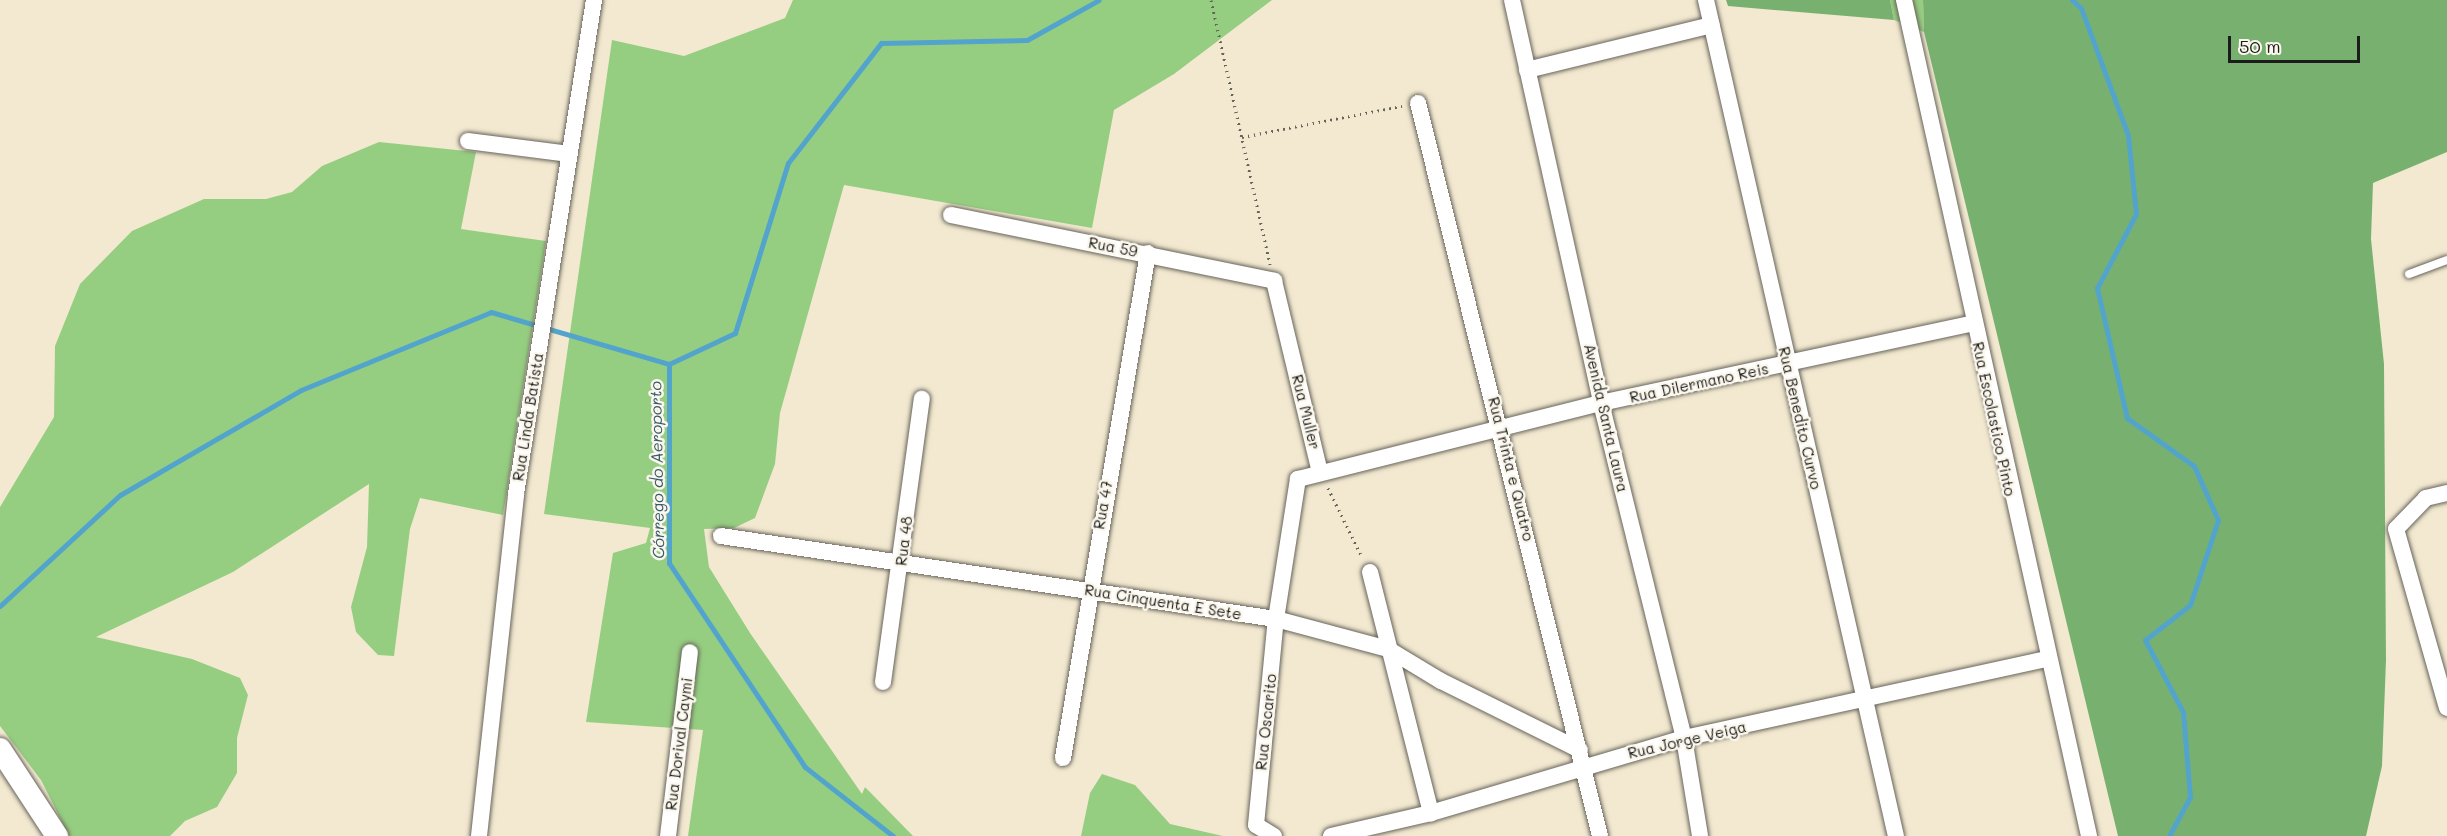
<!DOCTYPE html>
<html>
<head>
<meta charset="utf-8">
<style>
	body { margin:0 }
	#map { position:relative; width:2447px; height:836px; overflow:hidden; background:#f3e9d1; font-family:Mali,sans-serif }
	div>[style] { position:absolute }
	.green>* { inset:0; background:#96ce81 }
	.forest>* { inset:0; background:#78b16f }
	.stream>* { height:5px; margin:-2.5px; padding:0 2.5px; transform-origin:2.5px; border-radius:2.5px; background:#53a4cd }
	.path>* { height:3px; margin-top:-1.5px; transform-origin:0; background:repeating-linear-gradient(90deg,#67645b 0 1.5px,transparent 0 6px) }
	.roads { filter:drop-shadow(0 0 2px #67645b) drop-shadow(0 0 2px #67645b) }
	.service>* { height:8px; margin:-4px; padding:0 4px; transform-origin:4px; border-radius:4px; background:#fff }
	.minor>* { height:16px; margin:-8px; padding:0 8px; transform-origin:8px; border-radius:8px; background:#fff }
	.secondary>* { height:22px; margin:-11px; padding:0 11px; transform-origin:11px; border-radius:11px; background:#fff }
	span { translate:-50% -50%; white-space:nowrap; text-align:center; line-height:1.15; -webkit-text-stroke:5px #fbf7ec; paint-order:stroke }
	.street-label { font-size:15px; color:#1c1c1c }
	.water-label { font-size:16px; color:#35596c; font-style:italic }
	.scale { position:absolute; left:2228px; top:36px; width:132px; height:27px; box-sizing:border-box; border:3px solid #1c1c1c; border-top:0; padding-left:8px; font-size:18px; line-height:21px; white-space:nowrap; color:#1c1c1c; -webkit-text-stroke:4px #fbf7ec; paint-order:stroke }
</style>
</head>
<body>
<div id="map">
	<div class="green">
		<div style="clip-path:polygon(793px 0,1272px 0,1174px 74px,1114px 110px,1092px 228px,844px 185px,780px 413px,775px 464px,755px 518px,734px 528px,704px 529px,709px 567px,750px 633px,862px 794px,865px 787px,913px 836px,688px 836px,703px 730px,586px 722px,613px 553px,646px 543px,650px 528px,544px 514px,612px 40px,684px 56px,785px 18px)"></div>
		<div style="clip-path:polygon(1890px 0,1923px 0,1924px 32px,1894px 20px)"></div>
		<div style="clip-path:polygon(379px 142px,476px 152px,461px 229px,546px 241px,503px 515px,420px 498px,410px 529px,394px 656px,378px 655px,356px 632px,351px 607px,367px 547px,369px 484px,233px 572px,96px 637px,192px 659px,240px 678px,248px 695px,237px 738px,237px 773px,217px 807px,185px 821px,170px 836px,69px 836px,41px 780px,0 726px,0 507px,54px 417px,55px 346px,80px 284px,132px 231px,204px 199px,266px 199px,292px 192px,322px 166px)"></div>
		<div style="clip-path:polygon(1102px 774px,1135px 785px,1170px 824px,1223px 836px,1081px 836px,1090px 793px)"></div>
	</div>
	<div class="forest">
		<div style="clip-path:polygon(1726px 0,1890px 0,1894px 20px,1728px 6px)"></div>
		<div style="clip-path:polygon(1923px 0,2447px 0,2447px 152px,2373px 183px,2371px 239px,2384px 364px,2386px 660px,2382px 766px,2366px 836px,2118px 836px,1924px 32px)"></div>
	</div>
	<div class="stream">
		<div style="left:2072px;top:0;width:12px;rotate:42deg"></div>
		<div style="left:2081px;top:8px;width:135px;rotate:69.7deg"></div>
		<div style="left:2128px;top:135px;width:79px;rotate:84.2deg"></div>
		<div style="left:2136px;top:214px;width:84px;rotate:117.8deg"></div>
		<div style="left:2097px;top:288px;width:133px;rotate:77deg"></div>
		<div style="left:2127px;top:418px;width:82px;rotate:35.6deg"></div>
		<div style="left:2194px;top:466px;width:59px;rotate:66deg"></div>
		<div style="left:2218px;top:520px;width:89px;rotate:108.2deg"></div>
		<div style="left:2190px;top:605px;width:57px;rotate:142.1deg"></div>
		<div style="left:2145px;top:640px;width:81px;rotate:62.2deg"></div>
		<div style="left:2183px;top:712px;width:85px;rotate:85.3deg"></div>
		<div style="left:2190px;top:797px;width:44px;rotate:118.3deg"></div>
		<div style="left:0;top:606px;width:163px;rotate:-42.8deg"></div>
		<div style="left:120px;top:495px;width:209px;rotate:-30.1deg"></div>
		<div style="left:301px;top:390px;width:205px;rotate:-22.3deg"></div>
		<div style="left:491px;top:312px;width:185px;rotate:16.3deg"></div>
		<div style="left:893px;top:836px;width:112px;rotate:-141.9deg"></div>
		<div style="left:805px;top:767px;width:245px;rotate:-123.7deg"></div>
		<div style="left:669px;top:563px;width:199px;rotate:-90deg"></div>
		<div style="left:669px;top:364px;width:73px;rotate:-25.2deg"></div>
		<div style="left:735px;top:333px;width:178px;rotate:-72.7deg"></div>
		<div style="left:788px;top:163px;width:152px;rotate:-52.2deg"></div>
		<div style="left:881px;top:43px;width:146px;rotate:-1.2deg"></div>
		<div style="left:1027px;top:40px;width:82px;rotate:-29.1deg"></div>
	</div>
	<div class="path">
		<div style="left:1211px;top:0;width:271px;rotate:77.4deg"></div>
		<div style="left:1242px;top:137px;width:163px;rotate:-11deg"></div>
		<div style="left:1328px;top:488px;width:77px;rotate:63.8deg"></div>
	</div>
	<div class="roads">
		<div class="service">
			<div style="left:2409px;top:274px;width:40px;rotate:-20.2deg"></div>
		</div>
		<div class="minor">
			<div style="left:1512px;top:0;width:413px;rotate:77.5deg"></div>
			<div style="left:1601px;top:403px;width:345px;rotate:76.1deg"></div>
			<div style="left:1684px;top:738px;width:99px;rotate:80.7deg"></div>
			<div style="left:1706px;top:0;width:857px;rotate:77.2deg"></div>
			<div style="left:1904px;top:0;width:856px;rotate:77.52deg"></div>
			<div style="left:1527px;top:70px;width:190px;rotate:-13.7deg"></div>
			<div style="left:1418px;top:103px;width:755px;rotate:76.06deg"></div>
			<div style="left:468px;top:141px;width:102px;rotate:7.3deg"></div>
			<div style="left:951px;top:215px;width:330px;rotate:11.5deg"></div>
			<div style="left:1274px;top:281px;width:197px;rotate:76.5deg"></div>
			<div style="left:2447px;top:493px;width:22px;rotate:167deg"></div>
			<div style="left:2426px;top:498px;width:43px;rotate:134.1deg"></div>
			<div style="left:2396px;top:529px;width:186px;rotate:74.1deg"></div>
			<div style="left:721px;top:536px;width:561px;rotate:8.51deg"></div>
			<div style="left:1276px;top:619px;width:116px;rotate:15deg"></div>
			<div style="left:1388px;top:649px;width:62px;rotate:31.1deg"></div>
			<div style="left:1441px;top:681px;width:155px;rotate:26.4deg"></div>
			<div style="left:1370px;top:572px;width:249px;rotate:75.8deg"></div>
			<div style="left:883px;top:682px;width:286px;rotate:-82.2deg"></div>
			<div style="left:1063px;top:758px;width:512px;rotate:-80.45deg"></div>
			<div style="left:479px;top:836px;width:344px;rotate:-83.8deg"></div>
			<div style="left:516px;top:494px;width:500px;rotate:-81.03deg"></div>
			<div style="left:668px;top:836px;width:185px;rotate:-83.2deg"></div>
			<div style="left:1274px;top:836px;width:21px;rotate:-149deg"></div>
			<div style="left:1256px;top:825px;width:207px;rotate:-84.5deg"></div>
			<div style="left:1276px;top:619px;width:142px;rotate:-81.1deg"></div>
			<div style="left:1298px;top:479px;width:312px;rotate:-14.1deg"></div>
			<div style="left:1601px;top:403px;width:381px;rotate:-12.1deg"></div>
			<div style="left:1331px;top:836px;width:103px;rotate:-13deg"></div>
			<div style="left:1431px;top:813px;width:264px;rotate:-16.5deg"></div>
			<div style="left:1684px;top:738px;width:371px;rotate:-12.3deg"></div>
		</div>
		<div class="secondary">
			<div style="left:0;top:749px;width:104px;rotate:56.8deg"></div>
		</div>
	</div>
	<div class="street-label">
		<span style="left:1113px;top:247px;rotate:11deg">Rua 59</span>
		<span style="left:1699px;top:383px;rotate:-12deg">Rua Dilermano Reis</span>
		<span style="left:1306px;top:412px;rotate:76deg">Rua Muller</span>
		<span style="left:528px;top:417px;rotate:-81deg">Rua Linda Batista</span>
		<span style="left:1606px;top:418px;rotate:77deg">Avenida Santa Laura</span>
		<span style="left:1800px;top:418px;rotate:77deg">Rua Benedito Curvo</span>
		<span style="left:1994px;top:419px;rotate:78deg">Rua Escolastico Pinto</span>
		<span style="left:1511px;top:469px;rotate:76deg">Rua Trinta e Quatro</span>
		<span style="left:1103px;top:505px;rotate:-80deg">Rua 47</span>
		<span style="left:904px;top:541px;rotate:-83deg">Rua 48</span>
		<span style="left:1163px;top:602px;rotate:9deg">Rua Cinquenta E Sete</span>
		<span style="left:1266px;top:722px;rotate:-84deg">Rua Oscarito</span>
		<span style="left:1687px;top:740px;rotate:-13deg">Rua Jorge Veiga</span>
		<span style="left:679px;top:744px;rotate:-83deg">Rua Dorival Caymi</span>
	</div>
	<div class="water-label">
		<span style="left:657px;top:470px;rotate:-91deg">Córrego do Aeroporto</span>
	</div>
	<div class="scale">50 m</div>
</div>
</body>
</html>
